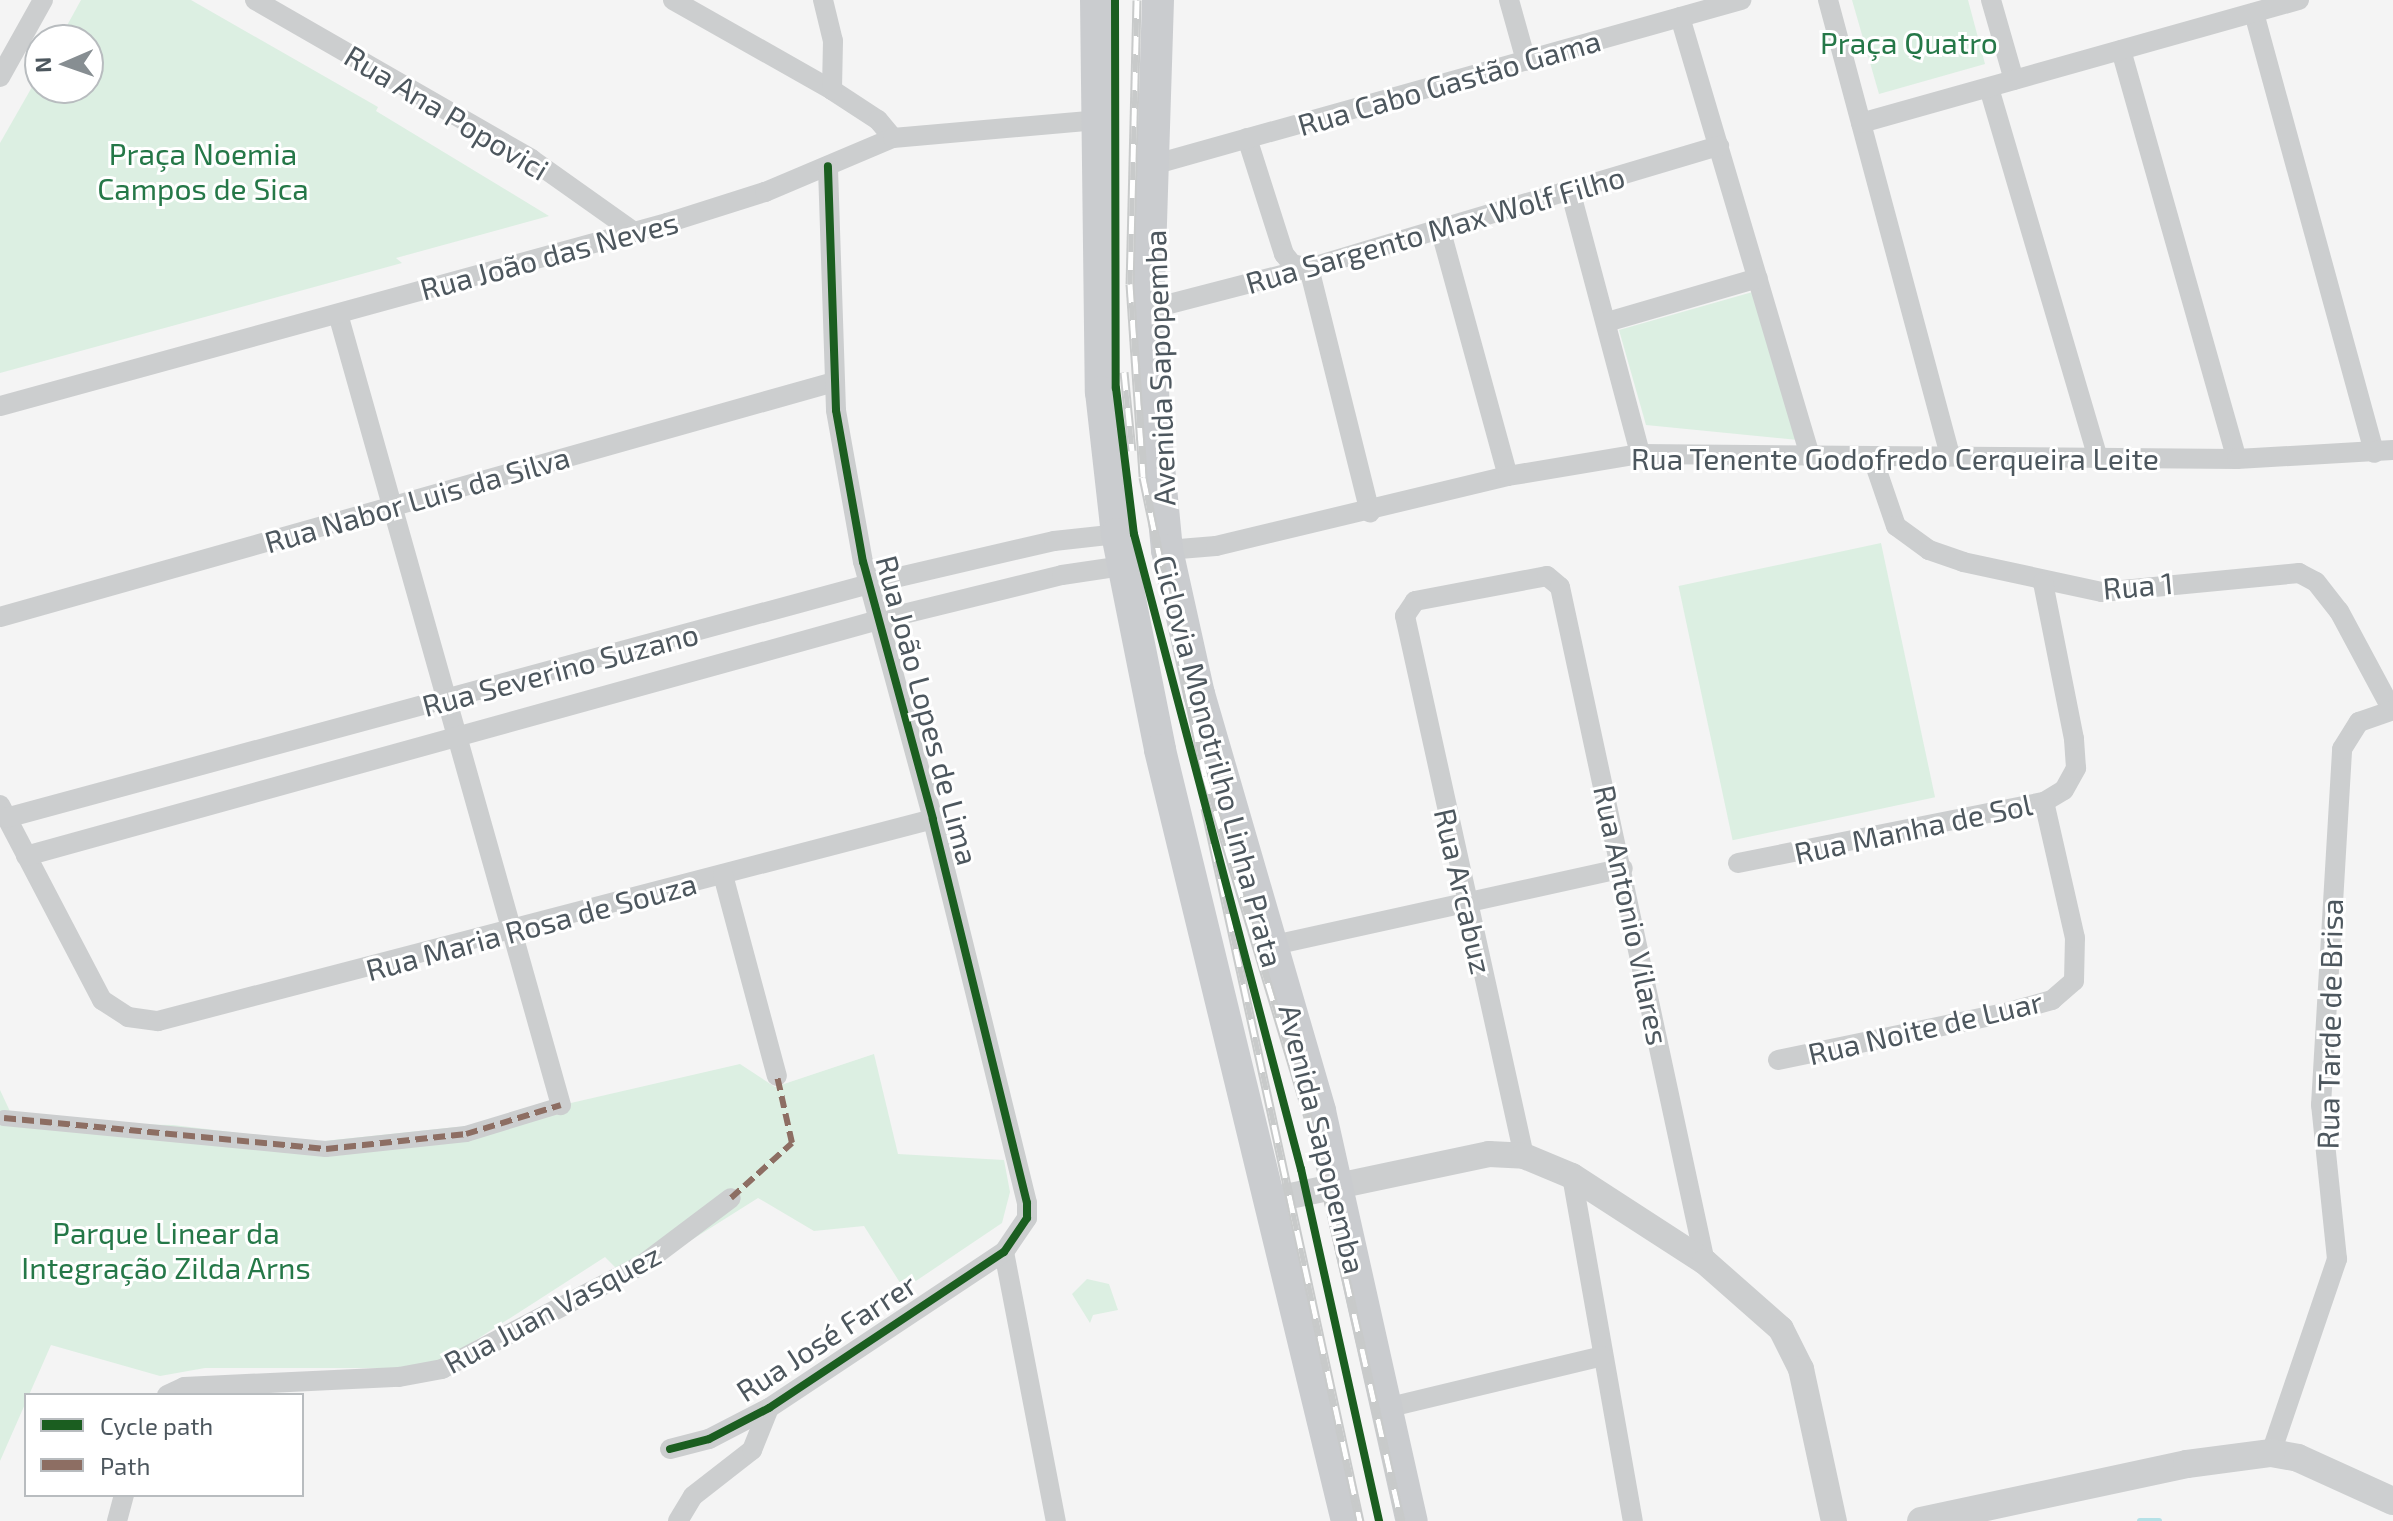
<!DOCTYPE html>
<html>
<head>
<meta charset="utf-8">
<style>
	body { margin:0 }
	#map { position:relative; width:2393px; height:1521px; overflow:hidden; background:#f4f4f4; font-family:"Exo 2",sans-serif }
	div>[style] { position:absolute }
	.green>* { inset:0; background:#dcefe2; transform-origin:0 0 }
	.stream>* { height:6px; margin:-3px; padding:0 3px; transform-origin:3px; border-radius:3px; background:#b6e1e7 }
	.pedestrian>* { height:16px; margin:-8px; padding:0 8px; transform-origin:8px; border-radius:8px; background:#cccecf }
	.minor>* { height:20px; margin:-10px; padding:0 10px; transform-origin:10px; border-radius:10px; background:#cccecf }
	.tertiary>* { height:26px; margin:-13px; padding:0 13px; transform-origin:13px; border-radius:13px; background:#cccecf }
	.secondary>* { height:28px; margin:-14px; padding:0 14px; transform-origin:14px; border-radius:14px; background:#cdcfd0 }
	.primary>* { height:32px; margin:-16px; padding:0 16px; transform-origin:16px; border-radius:16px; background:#cacccf }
	.rail>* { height:9px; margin-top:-4.5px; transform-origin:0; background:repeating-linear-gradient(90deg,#fff 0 18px,#c8caca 0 36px); box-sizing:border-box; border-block:2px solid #c8caca }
	.quiet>* { height:6px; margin-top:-3px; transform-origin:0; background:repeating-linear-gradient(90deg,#8d6e63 0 12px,transparent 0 18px) }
	.cycleway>* { height:8px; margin:-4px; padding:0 4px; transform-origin:4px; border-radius:4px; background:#1b5e20 }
	span { translate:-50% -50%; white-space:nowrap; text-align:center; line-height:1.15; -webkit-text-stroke:6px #fff; paint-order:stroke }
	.park-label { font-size:30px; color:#257848 }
	.street-label { font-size:30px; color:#4d575e }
	.legend { position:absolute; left:24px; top:1393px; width:280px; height:104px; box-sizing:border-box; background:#fff; border:2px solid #b8bcbf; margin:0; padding:10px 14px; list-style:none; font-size:24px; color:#4d575e }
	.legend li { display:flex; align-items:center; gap:16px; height:40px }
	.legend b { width:40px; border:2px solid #b8bcbf }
	.north { position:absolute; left:24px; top:24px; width:80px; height:80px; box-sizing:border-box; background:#fff; border:2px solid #b8bcbf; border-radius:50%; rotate:268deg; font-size:22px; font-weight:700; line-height:32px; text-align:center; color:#4d575e }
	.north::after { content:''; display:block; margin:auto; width:28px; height:36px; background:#878e92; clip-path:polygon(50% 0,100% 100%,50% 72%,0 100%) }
</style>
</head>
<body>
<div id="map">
	<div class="green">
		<div style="clip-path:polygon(81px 0,191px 0,378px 107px,376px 111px,549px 216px,396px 258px,402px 263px,0 373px,0 143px,40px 73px,40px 88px,88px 88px,88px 40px,59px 40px)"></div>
		<div style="clip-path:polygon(1852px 0,1968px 0,1985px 64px,1879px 94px)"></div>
		<div style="clip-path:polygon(1756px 291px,1798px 440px,1646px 425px,1619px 330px)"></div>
		<div style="left:1881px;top:543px;width:260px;height:207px;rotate:78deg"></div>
		<div style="clip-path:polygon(874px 1054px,898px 1154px,1004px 1160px,1010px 1192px,1002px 1223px,904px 1289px,864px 1226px,814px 1231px,758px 1198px,628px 1280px,605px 1257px,448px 1358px,409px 1368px,205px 1368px,160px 1376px,51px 1345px,0 1461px,0 1090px,15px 1122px,173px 1125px,314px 1142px,476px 1125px,740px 1064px,775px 1087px)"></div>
		<div style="clip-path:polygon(1087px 1279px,1109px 1284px,1118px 1310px,1093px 1315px,1090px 1323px,1072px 1294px)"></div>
	</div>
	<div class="stream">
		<div style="left:2140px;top:1521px;width:19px"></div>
	</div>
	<div class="pedestrian">
		<div style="left:4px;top:1118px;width:323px;rotate:5.5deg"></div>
		<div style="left:326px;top:1149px;width:141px;rotate:-6.1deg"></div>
		<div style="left:466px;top:1134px;width:99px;rotate:-17deg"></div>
	</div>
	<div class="minor">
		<div style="left:255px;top:0;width:319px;rotate:29.9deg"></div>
		<div style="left:531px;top:159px;width:126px;rotate:35.3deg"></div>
		<div style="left:673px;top:0;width:183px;rotate:29.5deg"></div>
		<div style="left:832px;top:90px;width:55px;rotate:33.1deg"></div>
		<div style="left:878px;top:120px;width:23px;rotate:50deg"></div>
		<div style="left:823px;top:0;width:42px;rotate:76.3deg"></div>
		<div style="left:833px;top:41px;width:49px;rotate:91.2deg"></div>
		<div style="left:1509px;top:0;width:63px;rotate:74.4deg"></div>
		<div style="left:1828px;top:0;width:472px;rotate:75deg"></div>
		<div style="left:1991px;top:0;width:83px;rotate:74deg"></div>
		<div style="left:2254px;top:13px;width:456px;rotate:74.7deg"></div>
		<div style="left:1680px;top:17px;width:457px;rotate:73.5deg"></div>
		<div style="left:2121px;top:50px;width:425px;rotate:74.2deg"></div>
		<div style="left:0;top:77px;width:88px;rotate:-60.8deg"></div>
		<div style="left:1989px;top:88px;width:386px;rotate:73.6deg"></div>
		<div style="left:1861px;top:123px;width:455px;rotate:-15.7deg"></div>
		<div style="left:1247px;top:138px;width:122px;rotate:72.3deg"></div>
		<div style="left:1284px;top:254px;width:13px;rotate:51deg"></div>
		<div style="left:1292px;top:264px;width:17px;rotate:13deg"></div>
		<div style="left:1309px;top:268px;width:252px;rotate:76deg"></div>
		<div style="left:1156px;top:164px;width:608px;rotate:-15.66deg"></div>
		<div style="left:1570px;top:190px;width:273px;rotate:75.1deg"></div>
		<div style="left:1440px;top:228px;width:257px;rotate:74.7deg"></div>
		<div style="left:1150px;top:309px;width:164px;rotate:-14.5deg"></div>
		<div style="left:1309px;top:268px;width:428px;rotate:-16.6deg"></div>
		<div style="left:338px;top:314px;width:822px;rotate:74.26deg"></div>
		<div style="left:1607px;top:322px;width:157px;rotate:-16.2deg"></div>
		<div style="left:0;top:406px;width:692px;rotate:-15.34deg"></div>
		<div style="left:667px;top:223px;width:103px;rotate:-17.6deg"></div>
		<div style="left:765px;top:192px;width:139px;rotate:-22.9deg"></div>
		<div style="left:893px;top:138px;width:205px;rotate:-5deg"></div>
		<div style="left:1872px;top:456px;width:74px;rotate:71.1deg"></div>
		<div style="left:1896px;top:526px;width:41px;rotate:36deg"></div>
		<div style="left:1929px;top:550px;width:36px;rotate:19deg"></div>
		<div style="left:1963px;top:562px;width:142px;rotate:12.2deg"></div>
		<div style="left:2102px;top:592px;width:198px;rotate:-5.5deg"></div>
		<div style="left:2299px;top:573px;width:19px;rotate:28deg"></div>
		<div style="left:2316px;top:582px;width:37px;rotate:52deg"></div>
		<div style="left:2339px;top:611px;width:112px;rotate:61.8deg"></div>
		<div style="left:1167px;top:550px;width:49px;rotate:-4.7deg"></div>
		<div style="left:1216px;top:546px;width:300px;rotate:-13.5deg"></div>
		<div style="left:1508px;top:476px;width:134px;rotate:-9.5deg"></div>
		<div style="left:1640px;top:454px;width:597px;rotate:0.48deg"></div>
		<div style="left:2237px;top:459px;width:156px;rotate:-3.3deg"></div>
		<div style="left:0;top:617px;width:866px;rotate:-15.74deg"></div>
		<div style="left:0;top:805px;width:220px;rotate:62.4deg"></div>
		<div style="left:102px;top:1000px;width:31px;rotate:33deg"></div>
		<div style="left:128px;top:1017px;width:30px;rotate:8deg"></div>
		<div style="left:158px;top:1021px;width:801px;rotate:-14.61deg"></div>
		<div style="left:6px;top:818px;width:894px;rotate:-15.17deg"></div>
		<div style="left:869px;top:584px;width:190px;rotate:-13.1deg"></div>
		<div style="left:1054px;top:541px;width:63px;rotate:-6.3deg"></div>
		<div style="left:26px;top:856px;width:885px;rotate:-15.47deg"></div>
		<div style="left:879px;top:620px;width:188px;rotate:-13.8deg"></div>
		<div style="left:1062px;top:575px;width:62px;rotate:-8.4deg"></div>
		<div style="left:1738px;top:863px;width:312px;rotate:-11.3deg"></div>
		<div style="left:2044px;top:802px;width:23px;rotate:-31deg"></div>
		<div style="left:2064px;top:790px;width:25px;rotate:-61deg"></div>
		<div style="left:2076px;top:768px;width:29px;rotate:-94deg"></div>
		<div style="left:2074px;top:739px;width:160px;rotate:-101.2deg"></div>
		<div style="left:723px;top:875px;width:208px;rotate:75deg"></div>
		<div style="left:1274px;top:945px;width:357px;rotate:-12.4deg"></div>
		<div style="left:1778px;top:1060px;width:236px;rotate:-11.7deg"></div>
		<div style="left:2009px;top:1012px;width:45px;rotate:-15.6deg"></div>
		<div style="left:2052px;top:1000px;width:29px;rotate:-41deg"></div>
		<div style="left:2074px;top:981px;width:43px;rotate:-88.7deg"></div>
		<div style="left:2075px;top:938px;width:139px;rotate:-102.8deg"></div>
		<div style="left:1524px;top:1156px;width:553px;rotate:-102.43deg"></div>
		<div style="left:1405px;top:616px;width:18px;rotate:-56deg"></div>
		<div style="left:1415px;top:601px;width:134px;rotate:-10.7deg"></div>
		<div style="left:1547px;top:576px;width:17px;rotate:40deg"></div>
		<div style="left:1560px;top:587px;width:690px;rotate:77.88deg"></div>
		<div style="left:1572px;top:1176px;width:350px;rotate:80deg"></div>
		<div style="left:1004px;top:1252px;width:274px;rotate:79.1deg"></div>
		<div style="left:167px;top:1395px;width:19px;rotate:-25deg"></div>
		<div style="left:184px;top:1387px;width:215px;rotate:-2.7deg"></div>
		<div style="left:399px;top:1377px;width:44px;rotate:-10.5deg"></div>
		<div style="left:442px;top:1369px;width:225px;rotate:-27.5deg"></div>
		<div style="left:642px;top:1265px;width:111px;rotate:-37deg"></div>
		<div style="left:1386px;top:1408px;width:222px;rotate:-13.5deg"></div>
		<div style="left:670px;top:1449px;width:40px;rotate:-14.4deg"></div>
		<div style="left:709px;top:1439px;width:68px;rotate:-27.3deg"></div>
		<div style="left:769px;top:1408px;width:282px;rotate:-33.6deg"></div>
		<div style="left:1004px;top:1252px;width:41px;rotate:-55.9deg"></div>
		<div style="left:1027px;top:1218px;width:15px;rotate:-90deg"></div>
		<div style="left:1027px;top:1203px;width:395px;rotate:-103.8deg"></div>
		<div style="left:933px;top:819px;width:266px;rotate:-105.2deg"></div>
		<div style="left:863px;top:562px;width:154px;rotate:-100.1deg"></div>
		<div style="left:836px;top:410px;width:244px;rotate:-91.9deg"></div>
		<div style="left:2271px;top:1453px;width:205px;rotate:-71.2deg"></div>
		<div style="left:2337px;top:1259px;width:155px;rotate:-95.9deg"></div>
		<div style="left:2321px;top:1105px;width:357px;rotate:-86.6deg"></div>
		<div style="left:2342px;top:749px;width:32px;rotate:-58deg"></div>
		<div style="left:2359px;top:722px;width:36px;rotate:-19deg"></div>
		<div style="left:117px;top:1521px;width:27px;rotate:-75deg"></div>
		<div style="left:678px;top:1521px;width:29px;rotate:-59deg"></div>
		<div style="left:693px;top:1496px;width:75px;rotate:-37.9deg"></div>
		<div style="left:752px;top:1450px;width:45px;rotate:-68deg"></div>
	</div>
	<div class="tertiary">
		<div style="left:1271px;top:1200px;width:223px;rotate:-11.9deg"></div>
		<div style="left:1489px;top:1154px;width:35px;rotate:3deg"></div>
		<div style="left:1524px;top:1156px;width:52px;rotate:22.6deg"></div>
		<div style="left:1572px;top:1176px;width:158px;rotate:32.9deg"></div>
		<div style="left:1705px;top:1262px;width:101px;rotate:41.4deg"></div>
		<div style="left:1781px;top:1329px;width:45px;rotate:63.4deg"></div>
		<div style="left:1801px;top:1369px;width:156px;rotate:77.8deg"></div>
	</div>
	<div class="secondary">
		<div style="left:1921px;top:1521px;width:272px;rotate:-12.1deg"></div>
		<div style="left:2187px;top:1464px;width:85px;rotate:-7.5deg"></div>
		<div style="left:2271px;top:1453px;width:27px;rotate:10deg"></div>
		<div style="left:2298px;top:1458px;width:104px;rotate:24.4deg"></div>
	</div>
	<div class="primary">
		<div style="left:1096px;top:0;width:392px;rotate:89.3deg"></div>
		<div style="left:1101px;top:392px;width:143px;rotate:83.6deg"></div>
		<div style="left:1117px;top:534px;width:220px;rotate:78.7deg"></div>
		<div style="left:1160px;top:750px;width:793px;rotate:76.37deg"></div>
		<div style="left:1158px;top:0;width:279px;rotate:91.8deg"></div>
		<div style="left:1149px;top:279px;width:136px;rotate:87.9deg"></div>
		<div style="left:1154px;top:415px;width:136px;rotate:84.5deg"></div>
		<div style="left:1167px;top:550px;width:148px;rotate:77.5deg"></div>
		<div style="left:1199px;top:694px;width:434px;rotate:73.8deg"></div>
		<div style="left:1320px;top:1111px;width:420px;rotate:77.4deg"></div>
	</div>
	<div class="rail">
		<div style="left:1137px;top:0;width:284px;rotate:91.4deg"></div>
		<div style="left:1130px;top:284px;width:193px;rotate:86.1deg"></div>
		<div style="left:1143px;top:477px;width:305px;rotate:78.3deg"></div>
		<div style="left:1205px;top:776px;width:378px;rotate:73.2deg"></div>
		<div style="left:1314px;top:1138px;width:393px;rotate:77.2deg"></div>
		<div style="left:1124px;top:372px;width:79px;rotate:84.2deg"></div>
		<div style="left:1205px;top:808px;width:730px;rotate:77.74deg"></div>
	</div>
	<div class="quiet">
		<div style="left:4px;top:1118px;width:323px;rotate:5.5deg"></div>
		<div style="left:326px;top:1149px;width:141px;rotate:-6.1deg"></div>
		<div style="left:466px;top:1134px;width:99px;rotate:-17deg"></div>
		<div style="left:731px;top:1198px;width:82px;rotate:-42deg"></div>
		<div style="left:792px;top:1143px;width:69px;rotate:-102.6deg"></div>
	</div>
	<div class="cycleway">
		<div style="left:1115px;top:0;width:388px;rotate:89.9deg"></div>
		<div style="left:1116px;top:388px;width:147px;rotate:83deg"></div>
		<div style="left:1134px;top:534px;width:657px;rotate:75.27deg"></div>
		<div style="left:1301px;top:1169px;width:361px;rotate:77.5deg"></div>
		<div style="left:670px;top:1449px;width:40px;rotate:-14.4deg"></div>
		<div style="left:709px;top:1439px;width:68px;rotate:-27.3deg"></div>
		<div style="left:769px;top:1408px;width:282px;rotate:-33.6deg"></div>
		<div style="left:1004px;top:1252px;width:41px;rotate:-55.9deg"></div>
		<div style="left:1027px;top:1218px;width:15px;rotate:-90deg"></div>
		<div style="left:1027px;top:1203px;width:395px;rotate:-103.8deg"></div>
		<div style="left:933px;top:819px;width:266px;rotate:-105.2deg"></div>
		<div style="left:863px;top:562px;width:154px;rotate:-100.1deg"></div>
		<div style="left:836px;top:410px;width:244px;rotate:-91.9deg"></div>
	</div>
	<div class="park-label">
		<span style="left:1909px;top:42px">Praça Quatro</span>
		<span style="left:203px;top:170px">Praça Noemia<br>Campos de Sica</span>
		<span style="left:166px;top:1249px">Parque Linear da<br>Integração Zilda Arns</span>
	</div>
	<div class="street-label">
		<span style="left:1449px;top:82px;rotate:-16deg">Rua Cabo Gastão Gama</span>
		<span style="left:447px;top:112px;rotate:31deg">Rua Ana Popovici</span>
		<span style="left:1435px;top:229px;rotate:-16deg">Rua Sargento Max Wolf Filho</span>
		<span style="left:549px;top:255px;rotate:-15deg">Rua João das Neves</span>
		<span style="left:1159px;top:368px;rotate:-92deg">Avenida Sapopemba</span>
		<span style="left:1895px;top:458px">Rua Tenente Godofredo Cerqueira Leite</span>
		<span style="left:417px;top:499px;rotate:-16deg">Rua Nabor Luis da Silva</span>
		<span style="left:2138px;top:585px;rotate:-5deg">Rua 1</span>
		<span style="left:560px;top:669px;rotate:-15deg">Rua Severino Suzano</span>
		<span style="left:928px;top:710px;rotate:75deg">Rua João Lopes de Lima</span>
		<span style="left:1219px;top:761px;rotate:75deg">Ciclovia Monotrilho Linha Prata</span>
		<span style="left:1913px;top:828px;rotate:-12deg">Rua Manha de Sol</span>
		<span style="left:1464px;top:891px;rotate:77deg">Rua Arcabuz</span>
		<span style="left:1632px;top:915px;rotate:78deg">Rua Antonio Vilares</span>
		<span style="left:531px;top:926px;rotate:-15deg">Rua Maria Rosa de Souza</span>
		<span style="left:2329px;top:1024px;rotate:-89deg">Rua Tarde de Brisa</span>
		<span style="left:1925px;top:1027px;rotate:-13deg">Rua Noite de Luar</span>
		<span style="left:1323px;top:1139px;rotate:76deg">Avenida Sapopemba</span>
		<span style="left:552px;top:1308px;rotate:-28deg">Rua Juan Vasquez</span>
		<span style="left:826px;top:1337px;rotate:-33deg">Rua José Farrer</span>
	</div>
	<ul class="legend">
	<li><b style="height:10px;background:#1b5e20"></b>Cycle path</li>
	<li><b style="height:10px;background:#8d6e63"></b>Path</li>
	</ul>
	<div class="north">N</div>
</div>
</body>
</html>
